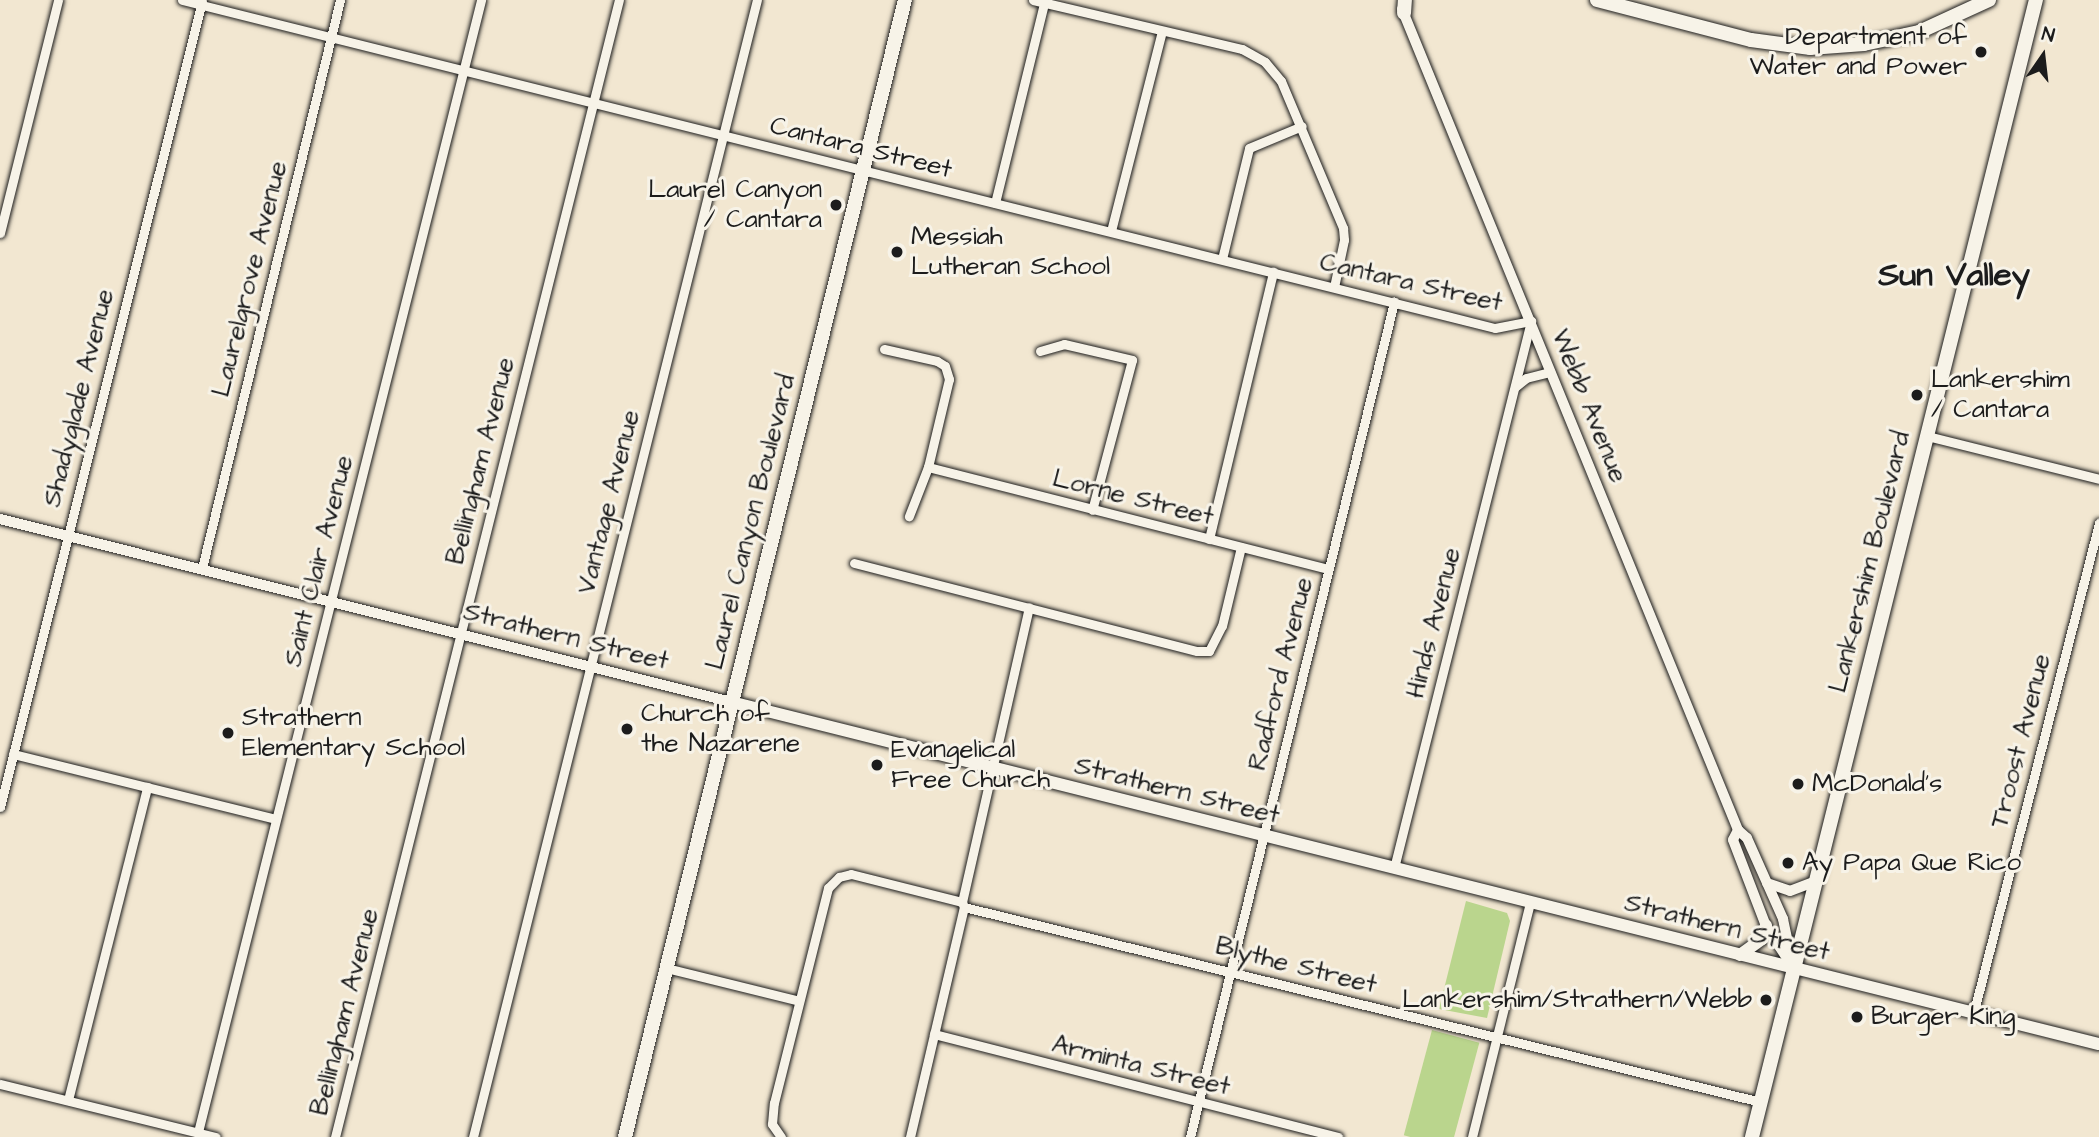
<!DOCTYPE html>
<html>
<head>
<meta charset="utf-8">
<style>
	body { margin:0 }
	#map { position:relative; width:2099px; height:1137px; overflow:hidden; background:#f2e7d1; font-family:"Architects Daughter",sans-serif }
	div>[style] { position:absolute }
	.green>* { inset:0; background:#bad58d; transform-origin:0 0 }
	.roads { filter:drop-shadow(0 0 2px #1c1c1c) drop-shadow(0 0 2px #1c1c1c) }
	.minor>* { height:9px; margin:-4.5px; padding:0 4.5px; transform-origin:4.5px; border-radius:4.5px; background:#f7f3e8 }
	.tertiary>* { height:10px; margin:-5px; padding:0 5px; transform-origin:5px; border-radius:5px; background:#f7f3e8 }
	.secondary>* { height:12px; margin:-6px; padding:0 6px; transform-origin:6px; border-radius:6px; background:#f7f3e8 }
	.primary>* { height:14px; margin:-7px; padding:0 7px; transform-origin:7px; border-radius:7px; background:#f7f3e8 }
	.dots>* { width:19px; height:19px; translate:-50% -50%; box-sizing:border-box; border:4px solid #f7f3e8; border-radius:50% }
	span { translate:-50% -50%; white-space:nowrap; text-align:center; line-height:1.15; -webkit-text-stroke:6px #f7f3e8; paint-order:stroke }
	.poi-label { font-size:26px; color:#1c1c1c }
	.right { translate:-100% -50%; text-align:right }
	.left { translate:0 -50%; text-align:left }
	.street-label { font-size:26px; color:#1c1c1c }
	.district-label { font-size:33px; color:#1c1c1c; font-weight:700 }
	.north { position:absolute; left:2008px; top:21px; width:70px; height:70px; -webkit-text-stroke:5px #f7f3e8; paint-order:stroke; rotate:14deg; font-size:19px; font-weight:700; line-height:28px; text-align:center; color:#1c1c1c }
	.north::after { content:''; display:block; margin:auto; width:24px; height:32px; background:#1c1c1c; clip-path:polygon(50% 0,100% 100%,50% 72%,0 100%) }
</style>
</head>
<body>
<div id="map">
	<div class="green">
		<div style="clip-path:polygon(1466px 901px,1507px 913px,1510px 921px,1487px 1018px,1439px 1009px)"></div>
		<div style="left:1432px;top:1030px;width:49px;height:109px;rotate:15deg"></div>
	</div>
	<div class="roads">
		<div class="minor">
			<div style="left:182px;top:0;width:1353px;rotate:14.03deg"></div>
			<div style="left:1495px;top:328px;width:37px;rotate:-11deg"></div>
			<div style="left:1033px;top:0;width:215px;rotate:13.2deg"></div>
			<div style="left:1242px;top:49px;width:26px;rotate:29deg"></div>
			<div style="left:1265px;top:62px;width:25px;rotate:50deg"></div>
			<div style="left:1281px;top:81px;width:160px;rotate:67.1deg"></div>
			<div style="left:1343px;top:228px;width:12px;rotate:85deg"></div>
			<div style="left:1344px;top:240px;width:48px;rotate:102deg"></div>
			<div style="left:995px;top:203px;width:206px;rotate:-76.2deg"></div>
			<div style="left:1111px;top:231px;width:206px;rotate:-75.7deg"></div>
			<div style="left:0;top:233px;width:240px;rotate:-76deg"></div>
			<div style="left:1222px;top:259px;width:114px;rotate:-76.3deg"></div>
			<div style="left:1249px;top:148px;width:57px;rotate:-22.5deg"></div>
			<div style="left:884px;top:349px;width:54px;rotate:12.8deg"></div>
			<div style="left:937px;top:361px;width:9px;rotate:32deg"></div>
			<div style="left:945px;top:366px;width:14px;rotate:73deg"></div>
			<div style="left:949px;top:379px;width:90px;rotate:103.4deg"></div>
			<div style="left:928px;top:467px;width:53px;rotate:111.2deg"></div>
			<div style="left:1040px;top:351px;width:25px;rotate:-16deg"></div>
			<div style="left:1064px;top:344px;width:70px;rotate:13.2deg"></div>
			<div style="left:1132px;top:360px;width:155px;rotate:104.9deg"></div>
			<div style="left:1515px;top:387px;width:14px;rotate:-39deg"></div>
			<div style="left:1526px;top:378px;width:25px;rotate:-14deg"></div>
			<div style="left:1927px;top:436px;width:177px;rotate:14deg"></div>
			<div style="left:928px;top:467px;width:413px;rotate:14.3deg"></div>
			<div style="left:1209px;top:539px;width:275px;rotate:-76.5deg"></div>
			<div style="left:854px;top:563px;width:354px;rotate:14.4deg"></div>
			<div style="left:1197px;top:651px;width:12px"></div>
			<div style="left:1209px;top:651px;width:28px;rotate:-63deg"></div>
			<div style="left:1222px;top:626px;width:81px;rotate:-76.5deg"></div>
			<div style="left:202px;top:568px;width:585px;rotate:-76.34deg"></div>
			<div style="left:13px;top:754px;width:270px;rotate:13.9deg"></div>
			<div style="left:0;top:807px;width:831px;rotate:-75.93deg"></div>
			<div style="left:1394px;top:868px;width:564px;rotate:-75.94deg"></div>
			<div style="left:962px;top:902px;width:302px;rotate:-77.2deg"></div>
			<div style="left:666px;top:968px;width:137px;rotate:13.9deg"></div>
			<div style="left:1974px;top:1011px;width:504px;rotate:-75.63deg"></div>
			<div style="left:934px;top:1034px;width:417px;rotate:14.3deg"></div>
			<div style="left:0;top:1084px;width:222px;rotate:13.8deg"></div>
			<div style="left:68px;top:1100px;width:323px;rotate:-75.8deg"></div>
			<div style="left:198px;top:1132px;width:1167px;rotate:-75.96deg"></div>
			<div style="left:335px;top:1137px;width:1172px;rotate:-75.98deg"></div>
			<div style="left:473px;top:1137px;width:1172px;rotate:-75.98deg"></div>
			<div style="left:781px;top:1137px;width:16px;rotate:-125deg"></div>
			<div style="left:772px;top:1124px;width:21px;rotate:-85deg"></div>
			<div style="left:774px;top:1103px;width:222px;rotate:-75.9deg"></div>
			<div style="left:828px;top:888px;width:16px;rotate:-45deg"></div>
			<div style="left:839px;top:877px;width:12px;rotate:-14deg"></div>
			<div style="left:851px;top:874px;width:114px;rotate:14.2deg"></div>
			<div style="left:962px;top:902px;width:5px;rotate:68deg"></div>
			<div style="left:964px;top:907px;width:821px;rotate:13.75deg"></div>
			<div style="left:910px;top:1137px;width:236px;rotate:-76.8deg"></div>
			<div style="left:1190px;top:1137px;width:860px;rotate:-76.27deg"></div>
			<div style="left:1472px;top:1137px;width:241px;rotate:-76.1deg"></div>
		</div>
		<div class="tertiary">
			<div style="left:1402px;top:9px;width:887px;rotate:67.74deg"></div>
			<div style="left:1738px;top:830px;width:12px;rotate:42deg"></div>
			<div style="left:1747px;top:838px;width:89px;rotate:66deg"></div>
			<div style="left:1783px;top:919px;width:49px;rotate:78.2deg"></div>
			<div style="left:0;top:519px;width:754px;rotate:14.05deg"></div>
			<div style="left:1738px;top:830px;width:11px;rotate:117deg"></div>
			<div style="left:1733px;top:840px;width:92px;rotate:69deg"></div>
			<div style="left:1766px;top:926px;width:44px;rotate:57deg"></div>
			<div style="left:1767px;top:883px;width:24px;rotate:19deg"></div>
			<div style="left:1790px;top:891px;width:28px;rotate:-21deg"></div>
		</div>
		<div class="secondary">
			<div style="left:731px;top:702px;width:1410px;rotate:14.04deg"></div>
			<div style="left:1740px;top:955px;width:27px;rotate:-36deg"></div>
			<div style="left:1762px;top:939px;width:14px;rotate:-73deg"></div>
		</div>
		<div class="primary">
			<div style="left:1597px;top:0;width:159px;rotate:14.6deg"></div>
			<div style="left:1751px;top:40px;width:60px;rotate:7.7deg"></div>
			<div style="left:1810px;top:48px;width:54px;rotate:-4.2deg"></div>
			<div style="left:1864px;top:44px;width:56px;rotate:-12.3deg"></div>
			<div style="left:1919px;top:32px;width:77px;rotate:-24.6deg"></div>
			<div style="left:1404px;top:13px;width:13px;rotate:-86deg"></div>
			<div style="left:625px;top:1137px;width:1171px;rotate:-76.17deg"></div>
			<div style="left:1752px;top:1137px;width:1172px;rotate:-75.98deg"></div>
		</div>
	</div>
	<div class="dots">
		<div style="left:1981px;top:52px;background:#1c1c1c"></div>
		<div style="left:836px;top:205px;background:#1c1c1c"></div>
		<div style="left:897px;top:252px;background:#1c1c1c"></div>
		<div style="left:1917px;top:395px;background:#1c1c1c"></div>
		<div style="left:627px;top:729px;background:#1c1c1c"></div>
		<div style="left:228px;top:733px;background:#1c1c1c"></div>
		<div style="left:877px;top:765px;background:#1c1c1c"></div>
		<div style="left:1798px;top:784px;background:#1c1c1c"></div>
		<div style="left:1788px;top:863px;background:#1c1c1c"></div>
		<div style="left:1766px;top:1000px;background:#1c1c1c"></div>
		<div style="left:1857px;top:1017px;background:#1c1c1c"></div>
	</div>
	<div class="poi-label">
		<span class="right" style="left:1967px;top:52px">Department of<br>Water and Power</span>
		<span class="right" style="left:822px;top:205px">Laurel Canyon<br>/ Cantara</span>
		<span class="left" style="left:911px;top:252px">Messiah<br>Lutheran School</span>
		<span class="left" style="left:1931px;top:395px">Lankershim<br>/ Cantara</span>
		<span class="left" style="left:641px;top:729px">Church of<br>the Nazarene</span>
		<span class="left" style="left:242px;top:733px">Strathern<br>Elementary School</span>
		<span class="left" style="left:891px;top:765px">Evangelical<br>Free Church</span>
		<span class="left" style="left:1812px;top:784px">McDonald's</span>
		<span class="left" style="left:1802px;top:863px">Ay Papa Que Rico</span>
		<span class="right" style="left:1752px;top:1000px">Lankershim/Strathern/Webb</span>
		<span class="left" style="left:1871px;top:1017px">Burger King</span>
	</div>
	<div class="street-label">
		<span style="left:861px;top:148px;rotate:14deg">Cantara Street</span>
		<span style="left:250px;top:279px;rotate:-76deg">Laurelgrove Avenue</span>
		<span style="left:1411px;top:283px;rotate:13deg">Cantara Street</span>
		<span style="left:79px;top:398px;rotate:-76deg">Shadyglade Avenue</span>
		<span style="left:1589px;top:406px;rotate:68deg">Webb Avenue</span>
		<span style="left:481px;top:461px;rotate:-76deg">Bellingham Avenue</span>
		<span style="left:1133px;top:498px;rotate:14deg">Lorne Street</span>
		<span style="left:609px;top:502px;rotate:-76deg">Vantage Avenue</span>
		<span style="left:751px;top:522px;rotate:-76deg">Laurel Canyon Boulevard</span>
		<span style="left:319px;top:561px;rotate:-76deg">Saint Clair Avenue</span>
		<span style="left:1870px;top:562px;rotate:-76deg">Lankershim Boulevard</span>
		<span style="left:1434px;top:623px;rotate:-76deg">Hinds Avenue</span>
		<span style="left:566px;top:637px;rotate:14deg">Strathern Street</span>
		<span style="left:1281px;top:674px;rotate:-76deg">Radford Avenue</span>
		<span style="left:2021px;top:741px;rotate:-76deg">Troost Avenue</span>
		<span style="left:1177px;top:791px;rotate:14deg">Strathern Street</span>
		<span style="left:1727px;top:928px;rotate:14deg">Strathern Street</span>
		<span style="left:1296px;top:966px;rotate:14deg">Blythe Street</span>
		<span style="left:345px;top:1012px;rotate:-76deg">Bellingham Avenue</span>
		<span style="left:1141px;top:1066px;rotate:14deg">Arminta Street</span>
	</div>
	<div class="district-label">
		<span style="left:1954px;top:276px">Sun Valley</span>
	</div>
	<div class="north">N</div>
</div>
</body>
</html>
